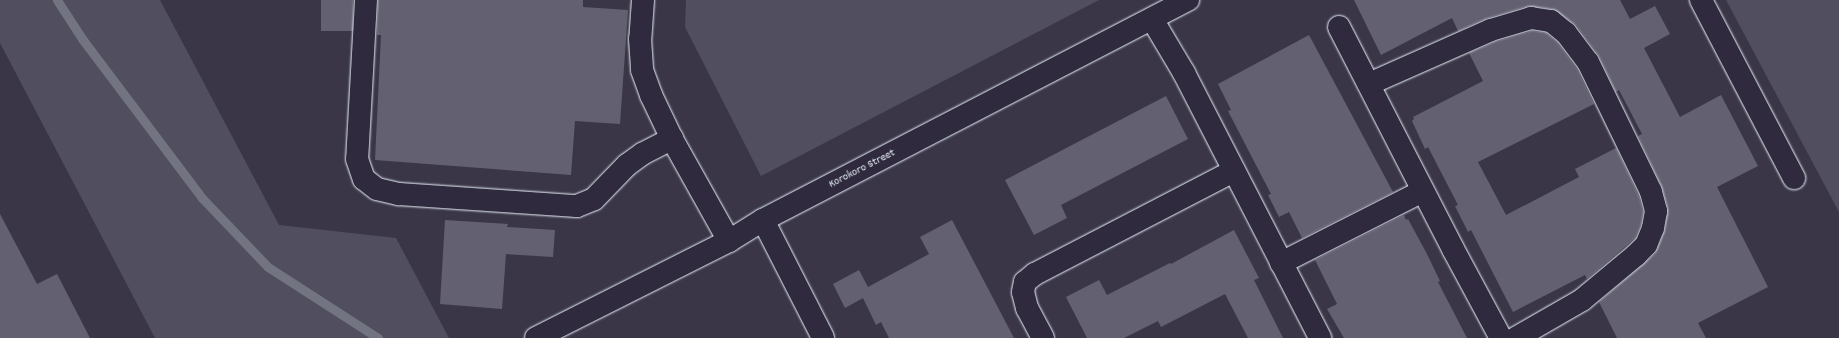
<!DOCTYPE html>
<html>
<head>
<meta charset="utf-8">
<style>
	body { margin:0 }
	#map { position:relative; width:1839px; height:338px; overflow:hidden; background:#3a3648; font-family:Dekko,sans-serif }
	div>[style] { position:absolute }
	.green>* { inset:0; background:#504e5f }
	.stream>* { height:9px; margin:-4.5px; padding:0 4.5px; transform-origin:4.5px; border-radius:4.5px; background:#737482 }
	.building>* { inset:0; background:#636171; transform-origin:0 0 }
	.roads { filter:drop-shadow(0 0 1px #e8f1f8) drop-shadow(0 0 1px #e8f1f8) }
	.street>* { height:22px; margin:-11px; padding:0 11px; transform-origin:11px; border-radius:11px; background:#2f2a3d }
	span { translate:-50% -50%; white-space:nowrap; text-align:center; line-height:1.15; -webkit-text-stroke:3.5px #2f2a3d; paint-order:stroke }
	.street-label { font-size:12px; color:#e8f1f8 }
</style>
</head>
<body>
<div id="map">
	<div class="green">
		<div style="clip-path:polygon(0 0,160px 0,279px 225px,396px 238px,449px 338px,155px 338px,0 43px)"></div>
		<div style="clip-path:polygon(686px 0,1099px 0,761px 176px,685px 27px)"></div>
		<div style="clip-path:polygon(1726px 0,1839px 0,1839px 212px)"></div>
	</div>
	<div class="stream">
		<div style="left:57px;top:0;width:48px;rotate:57deg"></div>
		<div style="left:83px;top:40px;width:198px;rotate:53deg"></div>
		<div style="left:202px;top:198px;width:95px;rotate:46.3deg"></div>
		<div style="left:268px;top:267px;width:131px;rotate:32.8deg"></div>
	</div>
	<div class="building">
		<div style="left:321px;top:0;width:32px;height:31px"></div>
		<div style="clip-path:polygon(378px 0,583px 0,583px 7px,628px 10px,620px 124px,575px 121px,571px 175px,375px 160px,381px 35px,377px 35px)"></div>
		<div style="clip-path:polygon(1354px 0,1620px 0,1630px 19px,1655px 6px,1670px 34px,1644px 48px,1680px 117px,1721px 95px,1758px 166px,1717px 187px,1768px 287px,1698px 323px,1706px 338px,1617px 338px,1599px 302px,1655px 254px,1665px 230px,1668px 208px,1662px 187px,1638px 136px,1642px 134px,1619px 90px,1616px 92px,1599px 56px,1576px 25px,1553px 9px,1528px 6px,1487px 18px,1458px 31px,1452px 18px,1381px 55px)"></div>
		<div style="clip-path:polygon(1532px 31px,1546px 33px,1557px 42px,1577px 69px,1594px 104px,1478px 162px,1506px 215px,1579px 177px,1575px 169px,1616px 148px,1639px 196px,1643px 212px,1641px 224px,1635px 238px,1587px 279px,1585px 275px,1513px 312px,1471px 230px,1468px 232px,1455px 206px,1458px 205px,1428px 147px,1425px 149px,1412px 121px,1414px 119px,1413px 117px,1483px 81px,1469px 53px,1495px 42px)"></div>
		<div style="clip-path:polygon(1309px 35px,1393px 192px,1302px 238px,1289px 212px,1279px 217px,1268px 195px,1271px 194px,1228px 111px,1231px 110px,1218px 84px)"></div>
		<div style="clip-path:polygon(1166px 96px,1188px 139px,1061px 205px,1067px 218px,1034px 235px,1005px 180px)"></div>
		<div style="clip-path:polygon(0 214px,37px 284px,57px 274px,90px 338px,0 338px)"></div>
		<div style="clip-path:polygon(1404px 215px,1406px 220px,1408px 219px,1427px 254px,1440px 281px,1438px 282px,1467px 338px,1344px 338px,1327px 309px,1337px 304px,1315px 260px)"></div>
		<div style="clip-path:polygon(445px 220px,508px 224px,507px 227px,555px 230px,553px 257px,506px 254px,502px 309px,440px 304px)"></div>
		<div style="clip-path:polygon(952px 220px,1014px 338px,889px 338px,881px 322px,876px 325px,863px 298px,845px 308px,833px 284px,859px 270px,868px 287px,929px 254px,920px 237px)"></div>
		<div style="clip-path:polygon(1234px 230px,1259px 278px,1254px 280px,1283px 338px,1248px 338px,1225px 294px,1161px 327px,1158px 321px,1124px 338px,1087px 338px,1066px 297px,1099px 280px,1107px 295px,1170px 263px,1171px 264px)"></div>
	</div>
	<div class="roads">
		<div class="street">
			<div style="left:366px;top:0;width:159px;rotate:93.2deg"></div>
			<div style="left:357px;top:159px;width:21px;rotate:71deg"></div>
			<div style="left:364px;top:179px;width:16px;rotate:38deg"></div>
			<div style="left:377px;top:189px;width:23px;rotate:13deg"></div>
			<div style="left:399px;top:194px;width:178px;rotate:3.9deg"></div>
			<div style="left:577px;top:206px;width:18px;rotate:-22deg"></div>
			<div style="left:594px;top:199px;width:47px;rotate:-45.9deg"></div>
			<div style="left:627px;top:165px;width:19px;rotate:-36deg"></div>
			<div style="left:642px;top:154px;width:34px;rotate:-27deg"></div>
			<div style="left:643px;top:0;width:39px;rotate:94deg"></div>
			<div style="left:640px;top:39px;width:31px;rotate:86deg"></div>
			<div style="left:642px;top:70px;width:27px;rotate:70deg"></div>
			<div style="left:651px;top:95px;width:49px;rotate:64.5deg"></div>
			<div style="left:672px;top:139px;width:117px;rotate:60.8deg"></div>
			<div style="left:1701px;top:0;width:201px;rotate:62.4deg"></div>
			<div style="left:1152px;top:19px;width:63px;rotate:59.3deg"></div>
			<div style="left:1184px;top:73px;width:298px;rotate:62.8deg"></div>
			<div style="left:1339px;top:27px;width:250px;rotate:62.8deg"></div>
			<div style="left:1453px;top:249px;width:101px;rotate:61.7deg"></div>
			<div style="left:1369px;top:84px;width:133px;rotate:-23.9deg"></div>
			<div style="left:1491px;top:30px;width:42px;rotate:-16.7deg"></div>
			<div style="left:1531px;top:18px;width:20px;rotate:9deg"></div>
			<div style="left:1551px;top:21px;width:19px;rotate:39deg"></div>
			<div style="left:1566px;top:33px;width:36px;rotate:53deg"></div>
			<div style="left:1588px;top:62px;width:144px;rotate:64.1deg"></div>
			<div style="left:1651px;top:192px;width:20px;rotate:75deg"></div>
			<div style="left:1656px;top:211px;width:17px;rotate:100deg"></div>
			<div style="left:1653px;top:228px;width:18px;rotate:112deg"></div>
			<div style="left:1646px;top:245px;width:14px;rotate:135deg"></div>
			<div style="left:1636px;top:255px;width:70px;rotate:140.2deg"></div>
			<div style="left:1582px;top:300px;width:76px;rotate:150.1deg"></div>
			<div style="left:763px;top:220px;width:132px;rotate:63deg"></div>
			<div style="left:1281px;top:263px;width:159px;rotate:-26.9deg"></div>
			<div style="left:536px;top:338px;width:216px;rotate:-26.7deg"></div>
			<div style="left:729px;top:241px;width:40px;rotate:-32deg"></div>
			<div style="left:763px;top:220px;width:479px;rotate:-27.4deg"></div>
			<div style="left:1043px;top:338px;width:34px;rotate:-118deg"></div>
			<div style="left:1027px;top:308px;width:16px;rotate:-104deg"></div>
			<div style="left:1023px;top:292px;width:10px;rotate:-79deg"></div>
			<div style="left:1025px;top:282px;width:13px;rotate:-39deg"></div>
			<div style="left:1035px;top:274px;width:224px;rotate:-27.4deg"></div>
		</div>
	</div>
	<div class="street-label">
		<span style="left:862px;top:169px;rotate:-27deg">Korokoro Street</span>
	</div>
</div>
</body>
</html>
